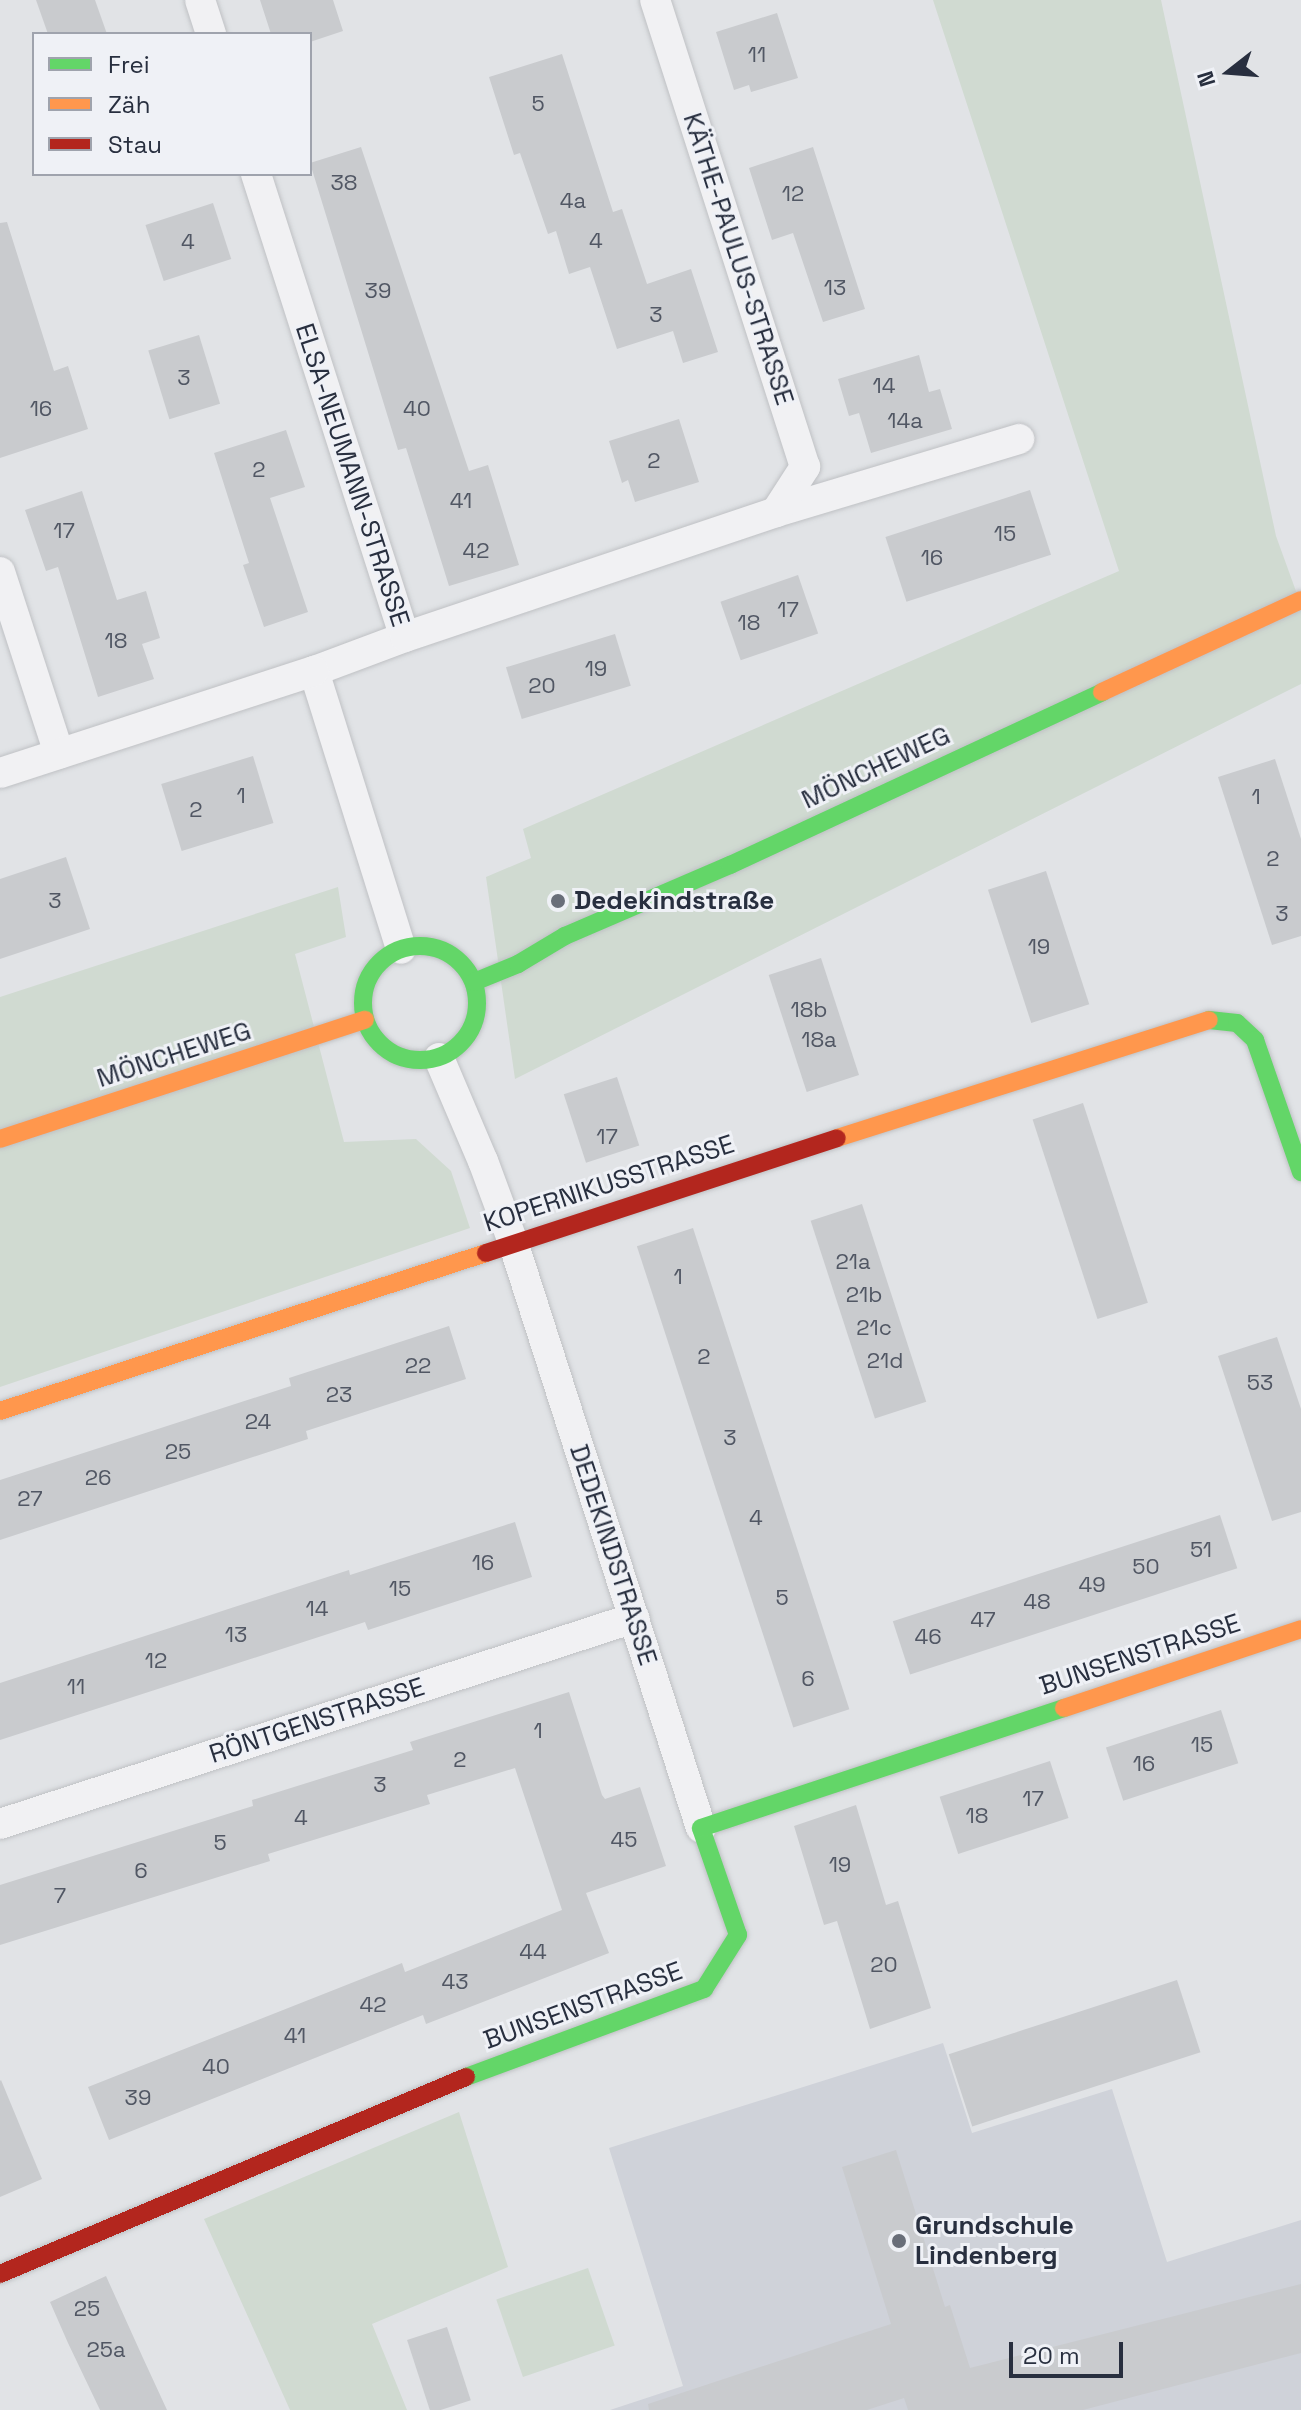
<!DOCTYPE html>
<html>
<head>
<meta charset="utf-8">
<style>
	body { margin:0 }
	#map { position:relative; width:1301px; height:2410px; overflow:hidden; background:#e1e3e6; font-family:"Space Grotesk",sans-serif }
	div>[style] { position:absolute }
	.built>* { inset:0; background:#cfd2d9 }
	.green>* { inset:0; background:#d0dad1; transform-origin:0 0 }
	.building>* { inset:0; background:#c9cbce; transform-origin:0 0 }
	.roads { filter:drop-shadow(0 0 2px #bfc1c4) drop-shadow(0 0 2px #bfc1c4) }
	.street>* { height:30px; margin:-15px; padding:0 15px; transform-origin:15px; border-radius:15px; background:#f1f1f3 }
	.fast>* { height:18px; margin:-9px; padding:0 9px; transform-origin:9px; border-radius:9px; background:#63d668 }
	.fast>.ring { margin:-9px; padding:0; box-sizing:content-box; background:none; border:18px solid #63d668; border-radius:50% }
	.slow>* { height:18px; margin:-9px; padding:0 9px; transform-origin:9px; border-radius:9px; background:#ff974d }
	.jam>* { height:18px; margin:-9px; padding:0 9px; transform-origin:9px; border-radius:9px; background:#b3261e }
	.dots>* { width:22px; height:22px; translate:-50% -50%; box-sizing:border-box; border:4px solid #eff1f6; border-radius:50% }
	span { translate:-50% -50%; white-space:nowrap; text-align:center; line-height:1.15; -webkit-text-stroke:6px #eff1f6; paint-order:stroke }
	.number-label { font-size:22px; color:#515764 }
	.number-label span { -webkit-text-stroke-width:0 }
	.street-label { font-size:26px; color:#282f3f }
	.poi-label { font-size:26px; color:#282f3f; font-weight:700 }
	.left { translate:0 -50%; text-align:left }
	.legend { position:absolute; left:32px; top:32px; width:280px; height:144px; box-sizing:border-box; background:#eff1f6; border:2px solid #9fa3ad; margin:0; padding:10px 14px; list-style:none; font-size:24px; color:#282f3f }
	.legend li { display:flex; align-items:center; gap:16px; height:40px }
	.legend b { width:40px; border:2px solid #9fa3ad }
	.north { position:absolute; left:1189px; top:32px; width:80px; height:80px; -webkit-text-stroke:6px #eff1f6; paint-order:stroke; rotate:253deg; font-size:22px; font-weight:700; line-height:32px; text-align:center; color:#282f3f }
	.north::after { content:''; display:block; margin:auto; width:28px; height:36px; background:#282f3f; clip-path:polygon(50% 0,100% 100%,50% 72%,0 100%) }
	.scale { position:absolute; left:1009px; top:2342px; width:114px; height:36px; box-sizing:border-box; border:4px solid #282f3f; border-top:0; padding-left:10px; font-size:24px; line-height:28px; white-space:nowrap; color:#282f3f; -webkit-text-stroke:6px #eff1f6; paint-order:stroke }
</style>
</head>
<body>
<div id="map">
	<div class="built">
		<div style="clip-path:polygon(943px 2043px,972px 2133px,1112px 2089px,1167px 2262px,1301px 2220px,1301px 2410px,610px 2410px,683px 2386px,609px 2148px)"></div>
	</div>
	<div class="green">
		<div style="clip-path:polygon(933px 0,1161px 0,1276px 536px,1301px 605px,1301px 684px,515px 1079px,486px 877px,531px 858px,523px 829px,1119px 571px)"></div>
		<div style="clip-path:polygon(338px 887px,346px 937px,295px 954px,344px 1142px,416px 1139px,451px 1171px,470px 1228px,0 1387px,0 997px)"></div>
		<div style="clip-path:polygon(459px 2112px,508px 2267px,372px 2324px,407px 2410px,290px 2410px,204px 2219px)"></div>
		<div style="left:588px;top:2268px;width:82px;height:97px;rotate:71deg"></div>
	</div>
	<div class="building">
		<div style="clip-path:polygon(36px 0,95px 0,107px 34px,48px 34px)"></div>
		<div style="clip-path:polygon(260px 0,333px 0,343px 31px,310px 42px,310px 34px,271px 34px)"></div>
		<div style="clip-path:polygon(777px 13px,798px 78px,751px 92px,749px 85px,734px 90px,716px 32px)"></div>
		<div style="clip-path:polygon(562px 54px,613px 212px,622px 209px,647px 284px,691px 269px,718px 352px,683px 363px,673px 331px,617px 349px,590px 267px,569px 274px,556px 231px,548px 234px,520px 153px,514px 155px,489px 77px)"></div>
		<div style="clip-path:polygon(361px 147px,469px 471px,488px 465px,519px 565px,449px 586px,406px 448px,398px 450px,310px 163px)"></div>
		<div style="clip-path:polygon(813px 147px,865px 309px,823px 322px,793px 233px,772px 240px,749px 168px)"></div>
		<div style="left:213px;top:203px;width:59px;height:71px;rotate:72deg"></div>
		<div style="clip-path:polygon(7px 222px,54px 371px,68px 366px,88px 429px,0 458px,0 223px)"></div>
		<div style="left:199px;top:335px;width:72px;height:53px;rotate:73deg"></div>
		<div style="clip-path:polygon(919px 355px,929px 392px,940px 389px,952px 429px,871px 453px,859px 413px,849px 416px,838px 379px)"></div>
		<div style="clip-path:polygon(679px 419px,699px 482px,635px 502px,628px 480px,622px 483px,609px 441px)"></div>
		<div style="clip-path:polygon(286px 430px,305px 487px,270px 498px,308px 612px,264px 627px,243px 565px,249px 563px,214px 453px)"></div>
		<div style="left:1030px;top:490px;width:68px;height:152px;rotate:72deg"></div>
		<div style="clip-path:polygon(82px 491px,117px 600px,146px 591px,160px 638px,142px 644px,154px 679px,98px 697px,58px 567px,46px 571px,25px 510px)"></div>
		<div style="left:798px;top:575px;width:62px;height:82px;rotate:71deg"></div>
		<div style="left:615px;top:634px;width:54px;height:114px;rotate:73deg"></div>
		<div style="left:253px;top:756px;width:70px;height:96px;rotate:73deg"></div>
		<div style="clip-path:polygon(1275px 759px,1301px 839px,1301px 936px,1272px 945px,1218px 777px)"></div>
		<div style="clip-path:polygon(66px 857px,90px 929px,0 959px,0 879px)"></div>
		<div style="left:1046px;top:871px;width:140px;height:61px;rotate:72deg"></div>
		<div style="left:821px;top:958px;width:123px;height:55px;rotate:72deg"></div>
		<div style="left:617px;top:1077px;width:72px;height:56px;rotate:72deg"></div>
		<div style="left:1083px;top:1103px;width:210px;height:53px;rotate:72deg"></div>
		<div style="left:862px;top:1204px;width:208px;height:54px;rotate:72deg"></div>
		<div style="left:693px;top:1228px;width:506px;height:59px;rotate:72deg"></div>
		<div style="clip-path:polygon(449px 1326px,466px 1379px,306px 1431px,308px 1439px,0 1540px,0 1480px,291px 1386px,289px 1378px)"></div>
		<div style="clip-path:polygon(1277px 1337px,1301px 1409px,1301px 1512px,1272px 1521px,1218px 1356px)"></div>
		<div style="left:1220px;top:1515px;width:56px;height:344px;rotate:72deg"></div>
		<div style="clip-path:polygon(515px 1522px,532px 1577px,368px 1630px,365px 1622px,0 1740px,0 1683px,349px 1570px,350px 1575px)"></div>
		<div style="clip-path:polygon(569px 1692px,602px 1795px,605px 1799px,640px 1787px,666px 1866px,586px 1893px,609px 1953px,426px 2024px,423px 2015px,109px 2140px,88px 2087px,402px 1963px,405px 1972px,562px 1910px,515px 1768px,427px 1795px,430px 1804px,268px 1854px,270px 1861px,0 1945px,0 1885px,253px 1806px,252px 1800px,413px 1750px,410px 1742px)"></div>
		<div style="left:1221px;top:1710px;width:56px;height:121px;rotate:72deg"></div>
		<div style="left:1050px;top:1761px;width:60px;height:116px;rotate:72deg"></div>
		<div style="clip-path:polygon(856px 1805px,886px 1905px,898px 1901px,931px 2008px,870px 2029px,837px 1921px,824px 1925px,794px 1826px)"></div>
		<div style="left:1177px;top:1980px;width:76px;height:240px;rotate:72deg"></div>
		<div style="clip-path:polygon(1px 2080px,42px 2179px,0 2197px,0 2081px)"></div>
		<div style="clip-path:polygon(896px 2150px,945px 2307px,950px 2305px,970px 2368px,1301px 2284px,1301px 2353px,1083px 2410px,908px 2410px,904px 2398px,867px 2410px,649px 2410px,648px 2404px,891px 2324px,842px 2167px)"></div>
		<div style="clip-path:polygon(106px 2276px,143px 2358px,167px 2410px,100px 2410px,68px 2343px,50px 2302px)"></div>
		<div style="left:447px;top:2327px;width:77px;height:42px;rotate:72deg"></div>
	</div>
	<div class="roads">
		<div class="street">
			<div style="left:200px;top:0;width:36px;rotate:72deg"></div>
			<div style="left:256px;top:174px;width:486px;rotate:72.2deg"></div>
			<div style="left:405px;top:637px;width:97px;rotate:159.5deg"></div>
			<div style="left:314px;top:671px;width:291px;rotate:72.6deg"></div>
			<div style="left:776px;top:512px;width:254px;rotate:-16.7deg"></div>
			<div style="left:0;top:572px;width:191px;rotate:72deg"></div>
			<div style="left:405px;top:637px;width:391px;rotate:-18.6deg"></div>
			<div style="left:776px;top:512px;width:54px;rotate:-57.2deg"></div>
			<div style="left:805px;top:467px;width:490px;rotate:-107.8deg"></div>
			<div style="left:0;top:773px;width:330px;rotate:-18deg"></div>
			<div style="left:439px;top:1058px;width:112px;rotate:66.9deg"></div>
			<div style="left:483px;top:1161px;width:86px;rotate:69.7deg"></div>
			<div style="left:513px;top:1242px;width:615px;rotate:72.21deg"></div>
			<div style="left:0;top:1824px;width:667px;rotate:-18deg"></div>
		</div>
		<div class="fast">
			<div class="ring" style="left:363px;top:946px;width:96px;height:96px"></div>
			<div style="left:474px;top:982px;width:48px;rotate:-22.2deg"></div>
			<div style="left:518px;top:964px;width:55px;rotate:-30.8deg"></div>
			<div style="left:565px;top:936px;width:180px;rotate:-23.3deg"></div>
			<div style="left:730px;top:865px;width:410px;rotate:-24.9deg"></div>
			<div style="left:1209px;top:1020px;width:28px;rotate:6deg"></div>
			<div style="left:1237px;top:1023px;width:25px;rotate:43deg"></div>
			<div style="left:1255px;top:1040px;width:140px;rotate:70.8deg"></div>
			<div style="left:466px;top:2077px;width:254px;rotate:-20.3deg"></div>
			<div style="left:704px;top:1989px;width:64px;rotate:-57.8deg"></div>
			<div style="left:738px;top:1935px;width:113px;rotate:-109.1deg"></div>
			<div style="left:701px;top:1828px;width:382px;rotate:-18.3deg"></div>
		</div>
		<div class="slow">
			<div style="left:1102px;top:692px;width:219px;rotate:-24.8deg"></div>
			<div style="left:837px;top:1138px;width:390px;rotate:-17.6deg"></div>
			<div style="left:0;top:1139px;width:384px;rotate:-18.1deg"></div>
			<div style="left:0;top:1411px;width:511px;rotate:-18.01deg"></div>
			<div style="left:1064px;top:1708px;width:250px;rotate:-18.4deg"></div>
		</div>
		<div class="jam">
			<div style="left:486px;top:1253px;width:369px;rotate:-18.1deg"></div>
			<div style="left:0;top:2274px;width:506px;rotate:-22.92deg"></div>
		</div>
	</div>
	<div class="dots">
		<div style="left:558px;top:901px;background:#696e79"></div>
		<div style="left:899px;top:2241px;background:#696e79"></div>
	</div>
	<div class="number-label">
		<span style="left:757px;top:55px">11</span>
		<span style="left:538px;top:104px">5</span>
		<span style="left:344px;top:183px">38</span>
		<span style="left:793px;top:194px">12</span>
		<span style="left:573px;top:201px">4a</span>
		<span style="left:596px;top:241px">4</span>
		<span style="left:188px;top:242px">4</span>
		<span style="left:835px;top:288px">13</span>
		<span style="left:378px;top:291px">39</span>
		<span style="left:656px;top:315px">3</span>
		<span style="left:184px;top:378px">3</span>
		<span style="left:884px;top:386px">14</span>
		<span style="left:41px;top:409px">16</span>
		<span style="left:417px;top:409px">40</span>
		<span style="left:905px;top:421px">14a</span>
		<span style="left:654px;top:461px">2</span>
		<span style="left:259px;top:470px">2</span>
		<span style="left:461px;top:501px">41</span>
		<span style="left:64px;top:531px">17</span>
		<span style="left:1005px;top:534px">15</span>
		<span style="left:476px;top:551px">42</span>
		<span style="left:932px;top:558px">16</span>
		<span style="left:788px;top:610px">17</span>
		<span style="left:749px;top:623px">18</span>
		<span style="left:116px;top:641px">18</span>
		<span style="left:596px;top:669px">19</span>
		<span style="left:542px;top:686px">20</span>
		<span style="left:241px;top:796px">1</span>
		<span style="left:1256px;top:797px">1</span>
		<span style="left:196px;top:810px">2</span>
		<span style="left:1273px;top:859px">2</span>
		<span style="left:55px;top:901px">3</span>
		<span style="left:1282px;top:914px">3</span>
		<span style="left:1039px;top:947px">19</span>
		<span style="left:809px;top:1010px">18b</span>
		<span style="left:819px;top:1040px">18a</span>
		<span style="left:607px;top:1137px">17</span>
		<span style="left:853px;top:1262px">21a</span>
		<span style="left:678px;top:1277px">1</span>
		<span style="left:864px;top:1295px">21b</span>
		<span style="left:874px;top:1328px">21c</span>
		<span style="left:704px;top:1357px">2</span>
		<span style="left:885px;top:1361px">21d</span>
		<span style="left:418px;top:1366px">22</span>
		<span style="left:1260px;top:1383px">53</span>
		<span style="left:339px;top:1395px">23</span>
		<span style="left:258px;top:1422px">24</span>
		<span style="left:730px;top:1438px">3</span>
		<span style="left:178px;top:1452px">25</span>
		<span style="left:98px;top:1478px">26</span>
		<span style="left:30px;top:1499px">27</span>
		<span style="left:756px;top:1518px">4</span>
		<span style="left:1201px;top:1550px">51</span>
		<span style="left:483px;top:1563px">16</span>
		<span style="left:1146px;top:1567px">50</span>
		<span style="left:1092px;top:1585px">49</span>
		<span style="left:400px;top:1589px">15</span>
		<span style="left:782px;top:1598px">5</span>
		<span style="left:1037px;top:1602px">48</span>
		<span style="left:317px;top:1609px">14</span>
		<span style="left:983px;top:1620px">47</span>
		<span style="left:236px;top:1635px">13</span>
		<span style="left:928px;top:1637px">46</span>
		<span style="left:156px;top:1661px">12</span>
		<span style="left:808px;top:1679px">6</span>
		<span style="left:76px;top:1687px">11</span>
		<span style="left:538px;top:1731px">1</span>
		<span style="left:1202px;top:1745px">15</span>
		<span style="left:460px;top:1760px">2</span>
		<span style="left:1144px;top:1764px">16</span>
		<span style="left:380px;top:1785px">3</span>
		<span style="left:1033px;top:1799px">17</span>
		<span style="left:977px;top:1816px">18</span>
		<span style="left:301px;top:1818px">4</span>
		<span style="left:624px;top:1840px">45</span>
		<span style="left:220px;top:1843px">5</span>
		<span style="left:840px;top:1865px">19</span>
		<span style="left:141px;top:1871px">6</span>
		<span style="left:60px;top:1896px">7</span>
		<span style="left:533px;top:1952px">44</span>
		<span style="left:884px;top:1965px">20</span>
		<span style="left:455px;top:1982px">43</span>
		<span style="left:373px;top:2005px">42</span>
		<span style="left:295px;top:2036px">41</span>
		<span style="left:216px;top:2067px">40</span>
		<span style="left:138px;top:2098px">39</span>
		<span style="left:87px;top:2309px">25</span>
		<span style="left:106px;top:2350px">25a</span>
	</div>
	<div class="street-label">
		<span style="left:738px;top:259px;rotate:72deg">KÄTHE-PAULUS-STRASSE</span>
		<span style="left:352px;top:475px;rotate:72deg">ELSA-NEUMANN-STRASSE</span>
		<span style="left:876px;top:768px;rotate:-25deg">MÖNCHEWEG</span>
		<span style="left:174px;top:1055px;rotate:-18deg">MÖNCHEWEG</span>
		<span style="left:609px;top:1184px;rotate:-18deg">KOPERNIKUSSTRASSE</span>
		<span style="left:613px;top:1555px;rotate:72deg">DEDEKINDSTRASSE</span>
		<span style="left:1140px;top:1655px;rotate:-18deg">BUNSENSTRASSE</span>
		<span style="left:317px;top:1721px;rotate:-18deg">RÖNTGENSTRASSE</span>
		<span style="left:583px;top:2006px;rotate:-20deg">BUNSENSTRASSE</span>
	</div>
	<div class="poi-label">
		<span class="left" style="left:574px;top:901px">Dedekindstraße</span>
		<span class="left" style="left:915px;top:2241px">Grundschule<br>Lindenberg</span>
	</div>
	<ul class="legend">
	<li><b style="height:10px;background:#63d668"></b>Frei</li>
	<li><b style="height:10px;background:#ff974d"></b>Zäh</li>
	<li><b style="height:10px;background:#b3261e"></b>Stau</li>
	</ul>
	<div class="north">N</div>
	<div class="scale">20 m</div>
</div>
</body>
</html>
